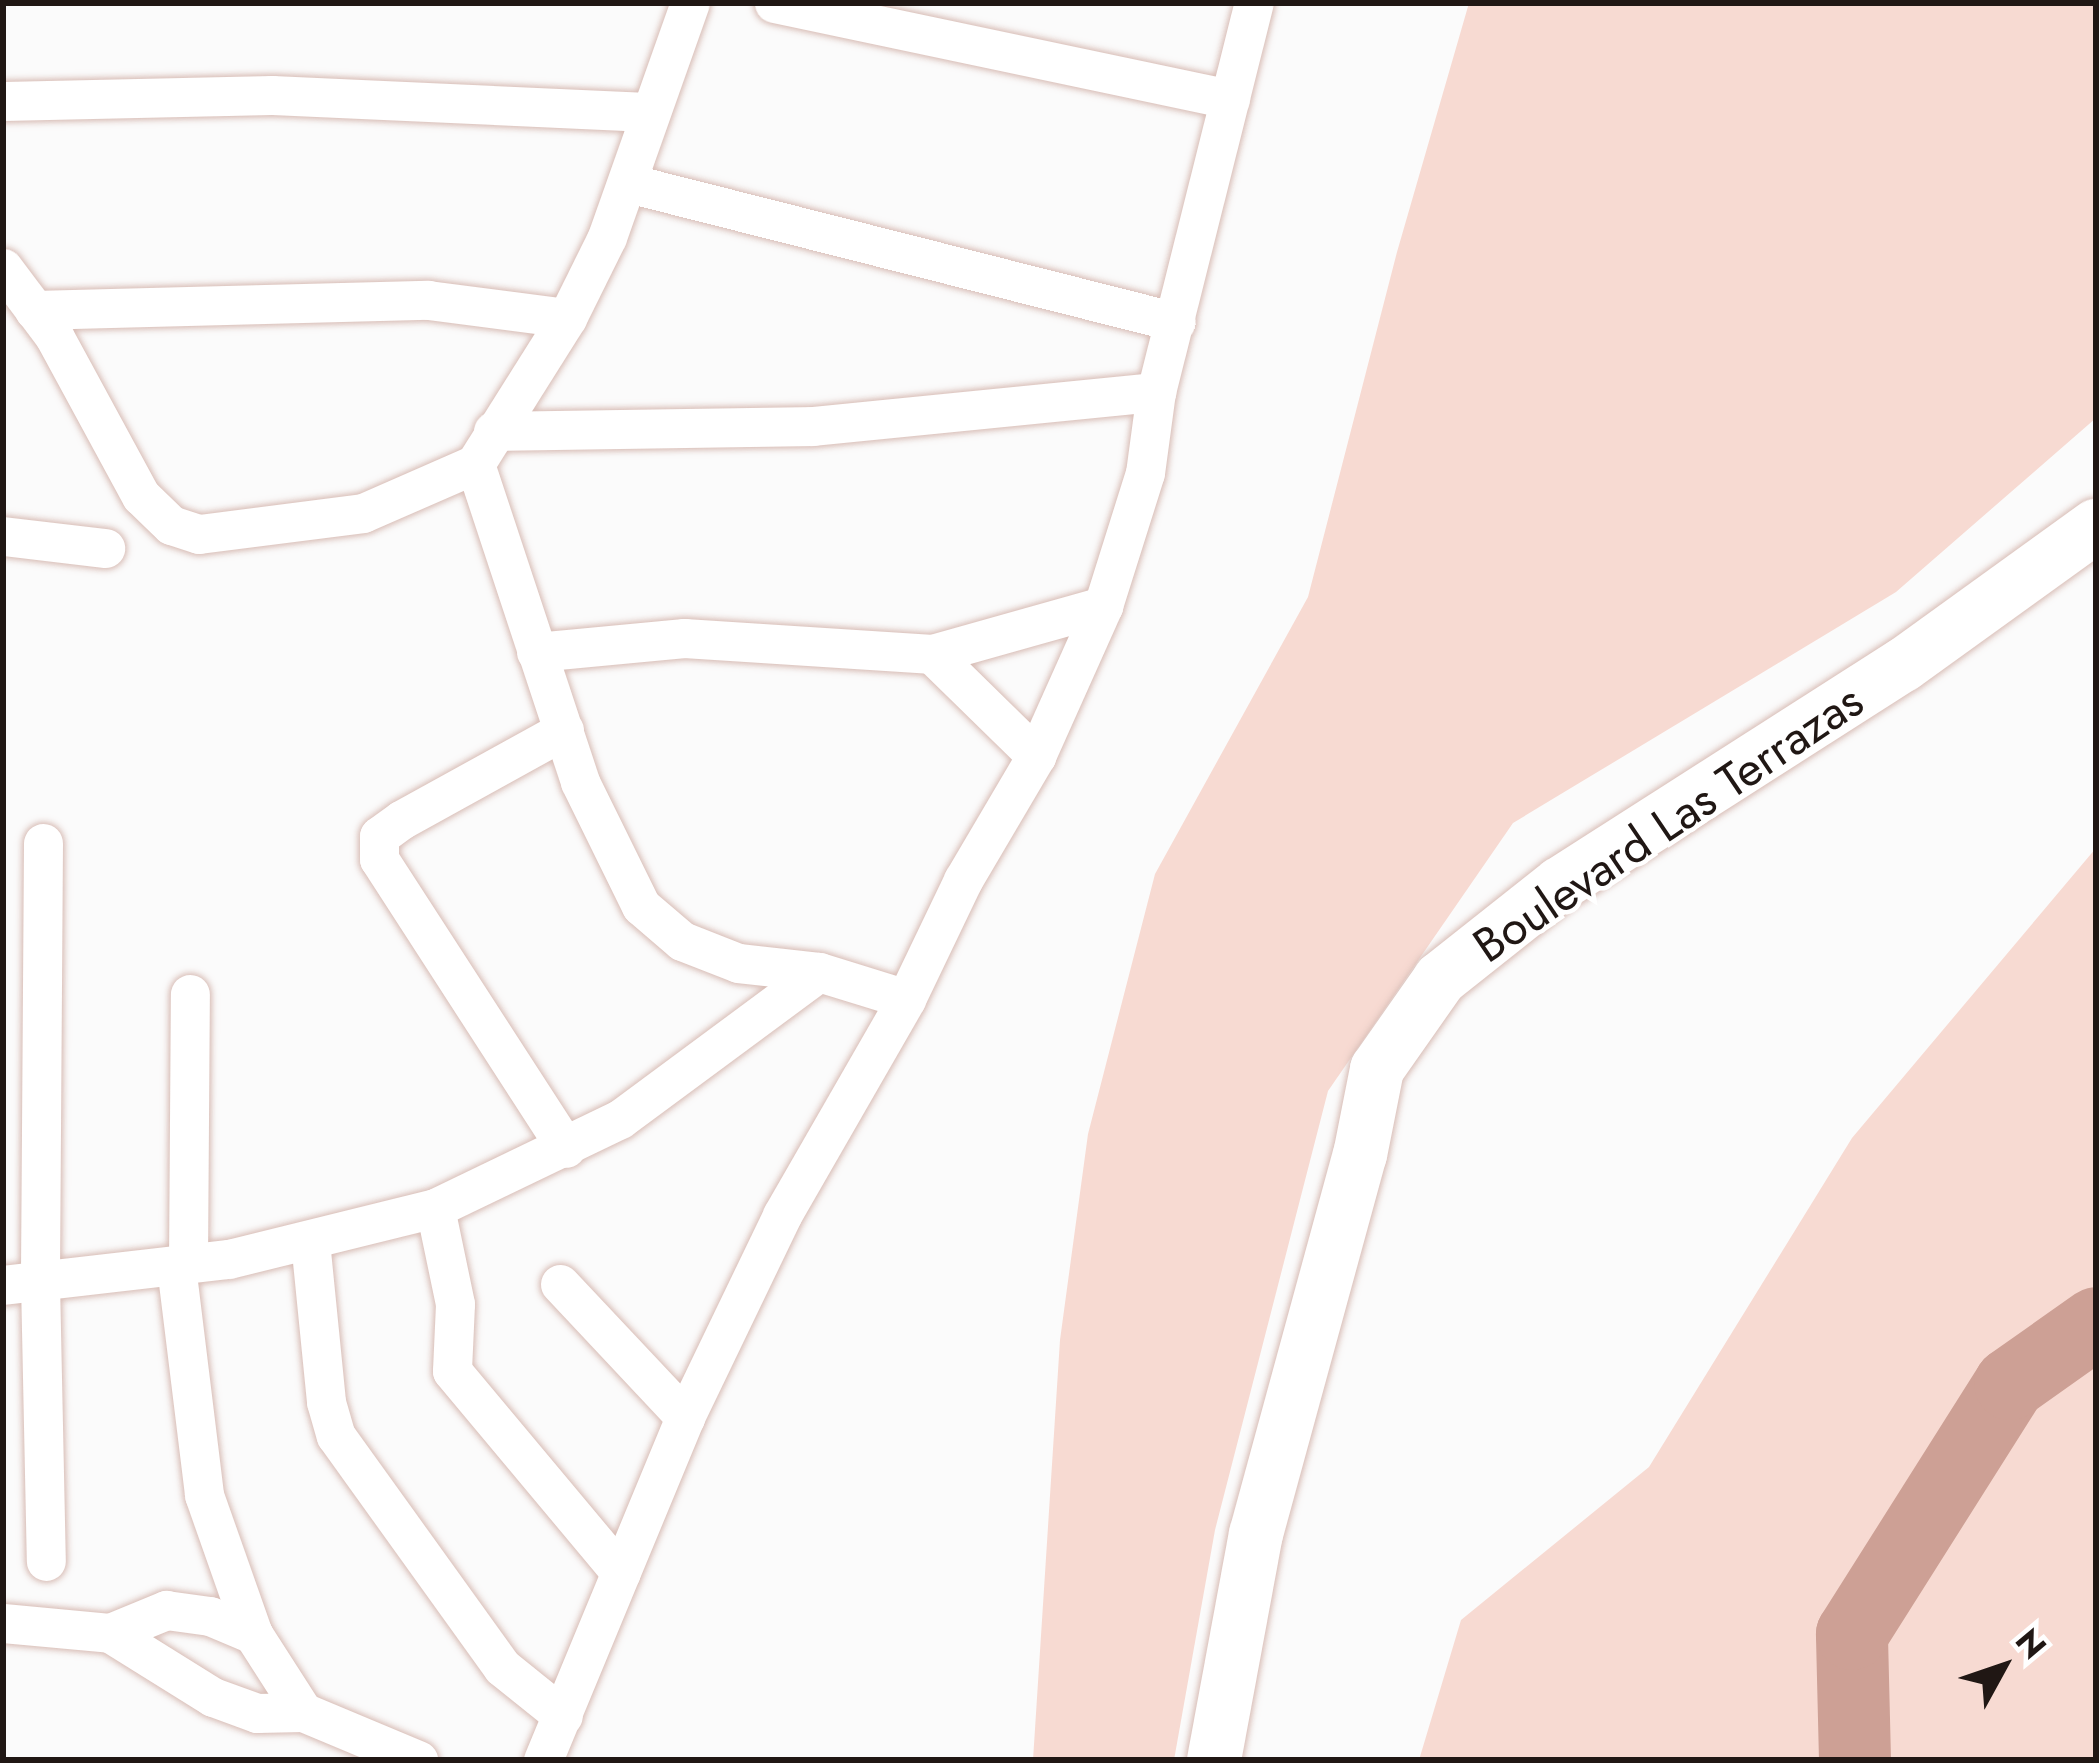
<!DOCTYPE html>
<html>
<head>
<meta charset="utf-8">
<style>
	body { margin:0 }
	#map { position:relative; width:2099px; height:1763px; overflow:hidden; background:#fbfbfb; font-family:Jost,sans-serif }
	div>[style] { position:absolute }
	.green>* { inset:0; background:#f7dad2 }
	.river>* { height:72px; margin:-36px; padding:0 36px; transform-origin:36px; border-radius:36px; background:#cda095 }
	.roads { filter:drop-shadow(0 0 3px #d8bdb6) drop-shadow(0 0 3px #d8bdb6) }
	.street>* { height:39px; margin:-19.5px; padding:0 19.5px; transform-origin:19.5px; border-radius:19.5px; background:#fff }
	.secondary>* { height:54px; margin:-27px; padding:0 27px; transform-origin:27px; border-radius:27px; background:#fff }
	span { translate:-50% -50%; white-space:nowrap; text-align:center; line-height:1.15; -webkit-text-stroke:9px #fff; paint-order:stroke }
	.street-label { font-size:48px; color:#201714 }
	.frame { position:absolute; inset:0; border:6px solid #201714; pointer-events:none }
	.north { position:absolute; left:1943px; top:1607px; width:120px; height:120px; -webkit-text-stroke:9px #fff; paint-order:stroke; rotate:50deg; font-size:33px; font-weight:700; line-height:48px; text-align:center; color:#201714 }
	.north::after { content:''; display:block; margin:auto; width:42px; height:54px; background:#201714; clip-path:polygon(50% 0,100% 100%,50% 72%,0 100%) }
</style>
</head>
<body>
<div id="map">
	<div class="green">
		<div style="clip-path:polygon(1469px 3px,2096px 3px,2096px 418px,1896px 592px,1513px 823px,1328px 1091px,1215px 1530px,1174px 1760px,1033px 1760px,1060px 1340px,1088px 1134px,1155px 874px,1308px 597px,1397px 252px)"></div>
		<div style="clip-path:polygon(2096px 848px,2096px 1760px,1419px 1760px,1461px 1620px,1649px 1467px,1852px 1138px)"></div>
	</div>
	<div class="river">
		<div style="left:1855px;top:1760px;width:126px;rotate:-91.4deg"></div>
		<div style="left:1852px;top:1634px;width:296px;rotate:-57.7deg"></div>
		<div style="left:2010px;top:1384px;width:105px;rotate:-35.3deg"></div>
	</div>
	<div class="roads">
		<div class="street">
			<div style="left:774px;top:3px;width:466px;rotate:11.9deg"></div>
			<div style="left:3px;top:101px;width:269px;rotate:-1.3deg"></div>
			<div style="left:272px;top:95px;width:376px;rotate:2.6deg"></div>
			<div style="left:628px;top:183px;width:565px;rotate:14.23deg"></div>
			<div style="left:3px;top:268px;width:85px;rotate:53.1deg"></div>
			<div style="left:54px;top:336px;width:182px;rotate:61.5deg"></div>
			<div style="left:141px;top:496px;width:42px;rotate:44deg"></div>
			<div style="left:171px;top:525px;width:29px;rotate:18deg"></div>
			<div style="left:199px;top:534px;width:165px;rotate:-7.3deg"></div>
			<div style="left:363px;top:513px;width:122px;rotate:-23.6deg"></div>
			<div style="left:475px;top:464px;width:173px;rotate:-57.8deg"></div>
			<div style="left:567px;top:318px;width:90px;rotate:-63.7deg"></div>
			<div style="left:607px;top:237px;width:248px;rotate:-70.5deg"></div>
			<div style="left:34px;top:310px;width:394px;rotate:-1.5deg"></div>
			<div style="left:428px;top:300px;width:140px;rotate:7.4deg"></div>
			<div style="left:493px;top:431px;width:320px;rotate:-0.9deg"></div>
			<div style="left:813px;top:426px;width:345px;rotate:-5.7deg"></div>
			<div style="left:475px;top:464px;width:335px;rotate:71.7deg"></div>
			<div style="left:580px;top:782px;width:138px;rotate:63.8deg"></div>
			<div style="left:641px;top:906px;width:54px;rotate:40.5deg"></div>
			<div style="left:682px;top:941px;width:60px;rotate:21.4deg"></div>
			<div style="left:738px;top:963px;width:81px;rotate:6.3deg"></div>
			<div style="left:819px;top:972px;width:91px;rotate:17.2deg"></div>
			<div style="left:3px;top:536px;width:103px;rotate:6.7deg"></div>
			<div style="left:536px;top:652px;width:149px;rotate:-5.4deg"></div>
			<div style="left:684px;top:638px;width:249px;rotate:3.7deg"></div>
			<div style="left:932px;top:654px;width:178px;rotate:-15.7deg"></div>
			<div style="left:932px;top:654px;width:146px;rotate:44.4deg"></div>
			<div style="left:564px;top:730px;width:186px;rotate:151.1deg"></div>
			<div style="left:401px;top:820px;width:27px;rotate:144deg"></div>
			<div style="left:379px;top:836px;width:23px;rotate:90deg"></div>
			<div style="left:379px;top:859px;width:344px;rotate:57.1deg"></div>
			<div style="left:43px;top:843px;width:439px;rotate:90.4deg"></div>
			<div style="left:40px;top:1282px;width:279px;rotate:88.8deg"></div>
			<div style="left:435px;top:1208px;width:98px;rotate:78.2deg"></div>
			<div style="left:455px;top:1304px;width:67px;rotate:92.6deg"></div>
			<div style="left:452px;top:1371px;width:263px;rotate:50.1deg"></div>
			<div style="left:310px;top:1241px;width:162px;rotate:84.3deg"></div>
			<div style="left:326px;top:1402px;width:35px;rotate:74deg"></div>
			<div style="left:336px;top:1436px;width:284px;rotate:54.3deg"></div>
			<div style="left:502px;top:1667px;width:78px;rotate:38.8deg"></div>
			<div style="left:188px;top:1264px;width:270px;rotate:-89.6deg"></div>
			<div style="left:176px;top:1266px;width:231px;rotate:83deg"></div>
			<div style="left:204px;top:1495px;width:147px;rotate:70.6deg"></div>
			<div style="left:560px;top:1284px;width:183px;rotate:46.8deg"></div>
			<div style="left:3px;top:1285px;width:227px;rotate:-6.6deg"></div>
			<div style="left:229px;top:1259px;width:212px;rotate:-13.9deg"></div>
			<div style="left:435px;top:1208px;width:205px;rotate:-25.7deg"></div>
			<div style="left:620px;top:1119px;width:247px;rotate:-36.5deg"></div>
			<div style="left:3px;top:1623px;width:107px;rotate:5.3deg"></div>
			<div style="left:110px;top:1633px;width:121px;rotate:31.9deg"></div>
			<div style="left:213px;top:1697px;width:47px;rotate:20deg"></div>
			<div style="left:257px;top:1713px;width:46px;rotate:-1.2deg"></div>
			<div style="left:303px;top:1712px;width:125px;rotate:22.7deg"></div>
			<div style="left:110px;top:1633px;width:61px;rotate:-22.3deg"></div>
			<div style="left:166px;top:1610px;width:44px;rotate:7.8deg"></div>
			<div style="left:210px;top:1616px;width:47px;rotate:22.7deg"></div>
			<div style="left:253px;top:1634px;width:93px;rotate:57.3deg"></div>
			<div style="left:543px;top:1760px;width:371px;rotate:-67.5deg"></div>
			<div style="left:685px;top:1417px;width:224px;rotate:-64.3deg"></div>
			<div style="left:782px;top:1215px;width:249px;rotate:-60.1deg"></div>
			<div style="left:906px;top:999px;width:132px;rotate:-64.4deg"></div>
			<div style="left:963px;top:880px;width:144px;rotate:-59.5deg"></div>
			<div style="left:1036px;top:756px;width:164px;rotate:-65.9deg"></div>
			<div style="left:1103px;top:606px;width:139px;rotate:-72.5deg"></div>
			<div style="left:1145px;top:473px;width:82px;rotate:-82.3deg"></div>
			<div style="left:1156px;top:392px;width:401px;rotate:-75.9deg"></div>
		</div>
		<div class="secondary">
			<div style="left:1214px;top:1760px;width:230px;rotate:-79.5deg"></div>
			<div style="left:1256px;top:1534px;width:393px;rotate:-74.7deg"></div>
			<div style="left:1360px;top:1155px;width:88px;rotate:-78.8deg"></div>
			<div style="left:1377px;top:1069px;width:110px;rotate:-55deg"></div>
			<div style="left:1440px;top:979px;width:153px;rotate:-38.4deg"></div>
			<div style="left:1560px;top:884px;width:407px;rotate:-32.6deg"></div>
			<div style="left:1903px;top:665px;width:238px;rotate:-35.8deg"></div>
		</div>
	</div>
	<div class="street-label">
		<span style="left:1668px;top:823px;rotate:-34deg">Boulevard Las Terrazas</span>
	</div>
	<div class="frame"></div>
	<div class="north">N</div>
</div>
</body>
</html>
